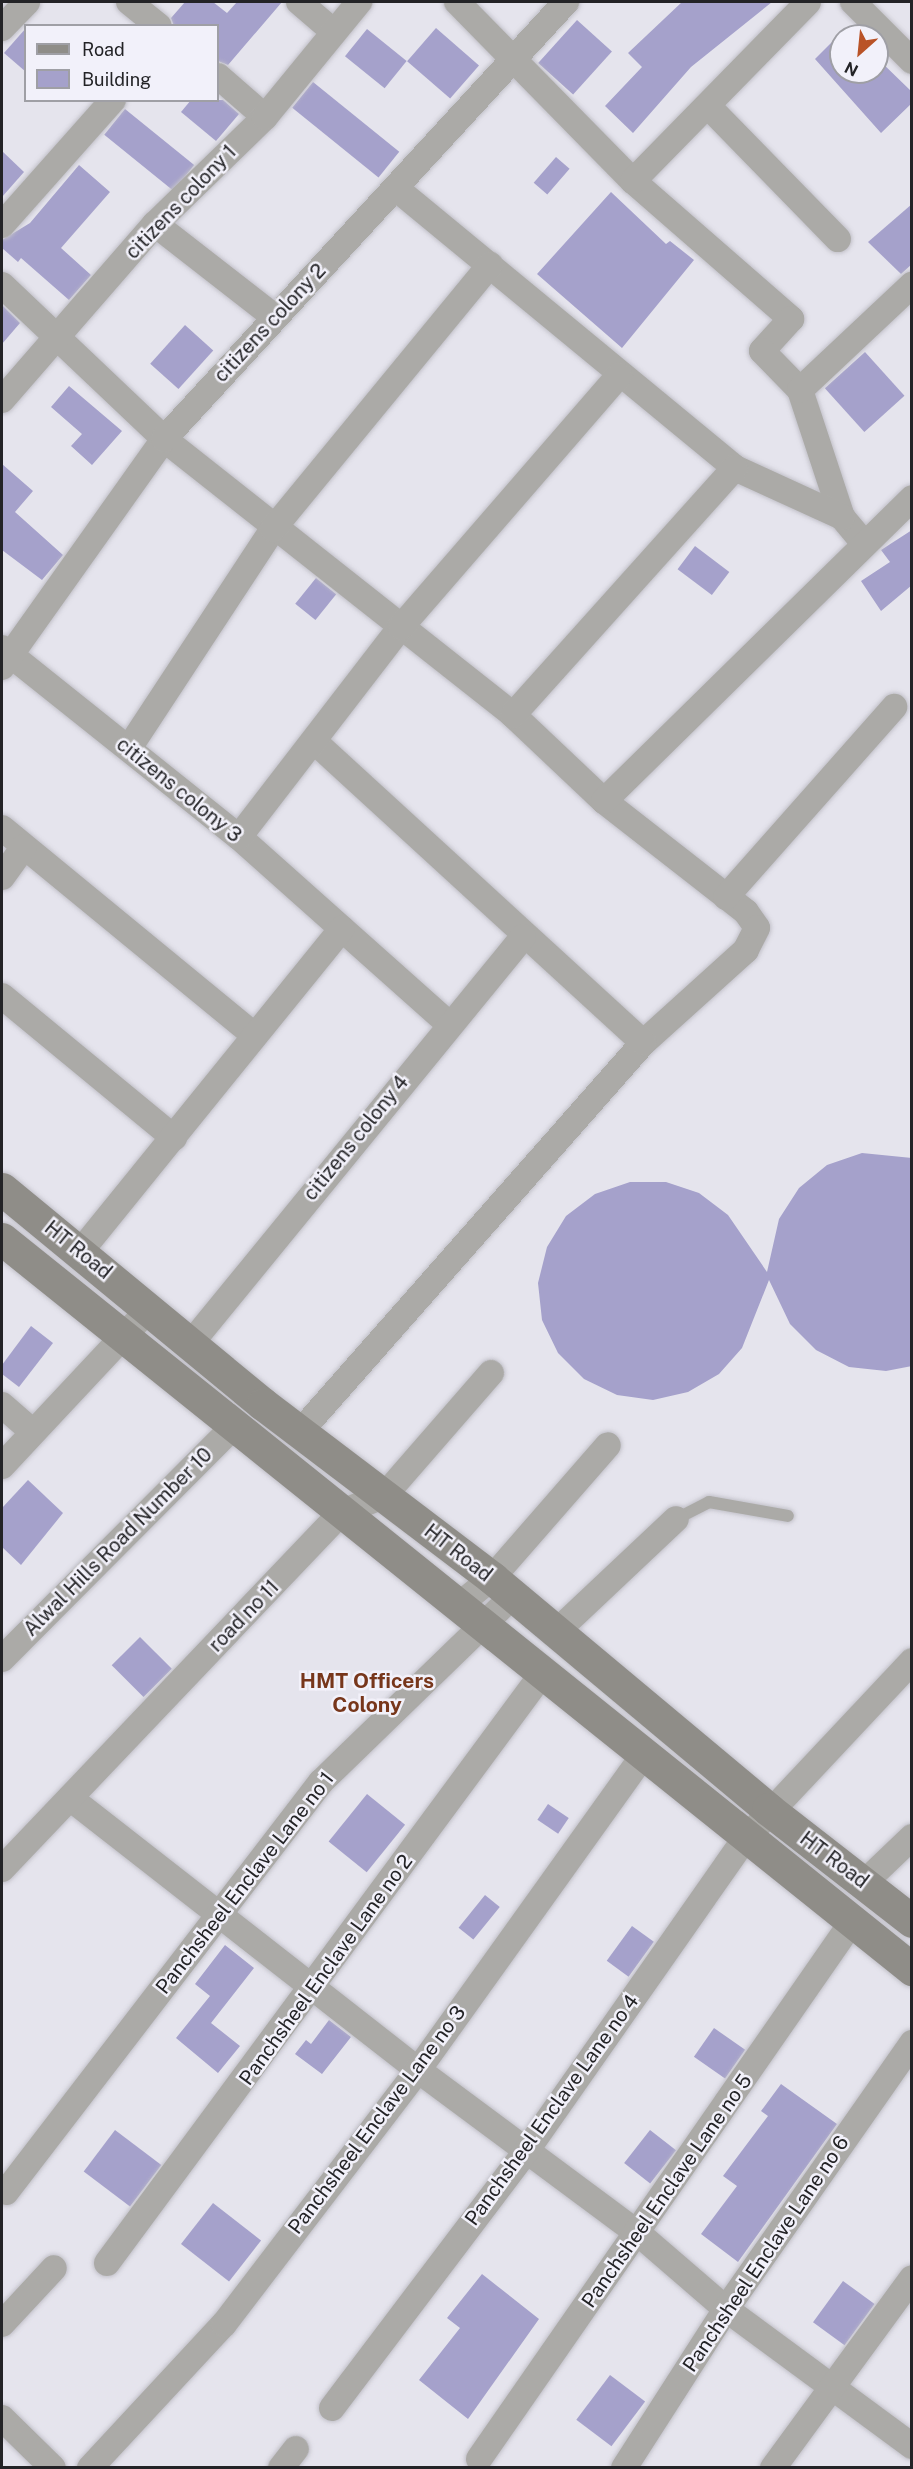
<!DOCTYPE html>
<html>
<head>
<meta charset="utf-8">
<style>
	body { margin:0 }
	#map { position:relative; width:913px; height:2469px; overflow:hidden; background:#e5e4ed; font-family:"Public Sans",sans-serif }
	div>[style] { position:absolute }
	.building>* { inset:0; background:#a5a1cb; transform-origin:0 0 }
	.roads { filter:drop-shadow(0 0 2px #c2c1c9) drop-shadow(0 0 2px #c2c1c9) }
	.lane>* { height:12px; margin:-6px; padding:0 6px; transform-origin:6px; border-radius:6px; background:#abaaa7 }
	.street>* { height:26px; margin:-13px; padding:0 13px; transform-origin:13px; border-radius:13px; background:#abaaa7 }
	.secondary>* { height:33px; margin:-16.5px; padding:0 16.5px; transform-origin:16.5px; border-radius:16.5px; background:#8f8d88 }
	span { translate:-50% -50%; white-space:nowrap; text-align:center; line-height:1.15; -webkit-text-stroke:5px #f2f1fa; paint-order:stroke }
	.street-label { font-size:20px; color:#232326 }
	.neighbourhood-label { font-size:21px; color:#77361b; font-weight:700 }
	.frame { position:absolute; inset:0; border:3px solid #232326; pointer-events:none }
	.legend { position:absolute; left:24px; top:24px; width:195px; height:78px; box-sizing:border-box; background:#f2f1fa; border:2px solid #9f9fa5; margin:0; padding:8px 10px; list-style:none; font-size:18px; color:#232326 }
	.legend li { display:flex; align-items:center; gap:12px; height:30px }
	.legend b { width:30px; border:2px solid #9f9fa5 }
	.north { position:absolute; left:829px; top:24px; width:60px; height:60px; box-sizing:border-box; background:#f2f1fa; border:2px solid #9f9fa5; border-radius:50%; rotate:207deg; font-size:16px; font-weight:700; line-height:24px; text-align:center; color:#232326 }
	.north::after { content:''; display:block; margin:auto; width:21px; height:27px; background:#b95327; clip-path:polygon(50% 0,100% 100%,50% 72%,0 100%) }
</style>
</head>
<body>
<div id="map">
	<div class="building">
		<div style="clip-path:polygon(185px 2px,213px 2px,227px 13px,237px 2px,282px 2px,228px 65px,218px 61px,218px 26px,174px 26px,171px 18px)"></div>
		<div style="clip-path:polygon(682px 2px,772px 2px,691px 67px,633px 133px,605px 106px,642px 67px,628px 53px)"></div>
		<div style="left:577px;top:20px;width:47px;height:58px;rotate:42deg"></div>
		<div style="clip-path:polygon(26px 28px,26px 72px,4px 53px)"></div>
		<div style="left:436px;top:28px;width:57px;height:44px;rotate:41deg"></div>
		<div style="left:367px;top:29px;width:51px;height:35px;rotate:39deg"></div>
		<div style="clip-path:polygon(841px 33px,841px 72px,877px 72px,877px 58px,912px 92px,912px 103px,881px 133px,815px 59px)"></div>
		<div style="left:313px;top:82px;width:111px;height:33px;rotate:39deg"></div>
		<div style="clip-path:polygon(191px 100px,223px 100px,239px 114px,216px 141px,181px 112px)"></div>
		<div style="left:125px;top:109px;width:89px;height:33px;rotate:39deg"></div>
		<div style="clip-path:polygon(2px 151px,24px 172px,2px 197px)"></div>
		<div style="left:556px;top:157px;width:18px;height:34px;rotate:41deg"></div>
		<div style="clip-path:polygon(79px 165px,110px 192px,61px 248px,91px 275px,69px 300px,21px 258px,18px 262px,2px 248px,2px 240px,30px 223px)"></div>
		<div style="clip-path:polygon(611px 192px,666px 244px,670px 241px,694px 260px,622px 348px,537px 274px)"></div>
		<div style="clip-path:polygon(912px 204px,912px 264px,901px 274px,868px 242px)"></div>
		<div style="clip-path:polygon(2px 305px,20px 323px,2px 344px)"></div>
		<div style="left:185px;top:325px;width:38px;height:52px;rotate:42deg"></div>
		<div style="left:865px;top:352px;width:59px;height:54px;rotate:48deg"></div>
		<div style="clip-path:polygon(69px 386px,122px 431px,92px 465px,71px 446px,82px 434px,51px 407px)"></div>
		<div style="clip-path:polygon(2px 464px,33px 491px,15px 512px,63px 555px,42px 580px,2px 550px)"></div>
		<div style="clip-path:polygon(912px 530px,912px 585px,881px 611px,861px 581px,890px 562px,881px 550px)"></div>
		<div style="left:695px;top:546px;width:43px;height:29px;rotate:37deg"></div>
		<div style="left:316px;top:578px;width:26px;height:33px;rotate:39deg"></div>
		<div style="clip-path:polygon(862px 1153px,912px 1158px,912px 1366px,886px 1371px,849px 1367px,816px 1350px,790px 1324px,769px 1280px,742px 1348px,719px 1374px,688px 1392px,653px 1400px,617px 1395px,584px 1379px,558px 1353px,542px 1320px,538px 1283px,547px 1247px,566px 1216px,595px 1194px,630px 1182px,666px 1182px,699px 1193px,728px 1215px,767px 1272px,779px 1219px,799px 1188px,827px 1165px)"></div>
		<div style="clip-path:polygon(31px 1326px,53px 1343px,19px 1387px,2px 1374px,2px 1365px)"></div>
		<div style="clip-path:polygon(28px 1480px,63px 1513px,21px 1565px,2px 1547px,2px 1508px)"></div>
		<div style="left:140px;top:1637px;width:45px;height:40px;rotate:45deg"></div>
		<div style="left:367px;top:1794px;width:49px;height:61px;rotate:39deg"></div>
		<div style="left:548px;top:1804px;width:25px;height:19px;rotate:34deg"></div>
		<div style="left:485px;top:1895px;width:19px;height:42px;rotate:39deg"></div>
		<div style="left:632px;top:1926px;width:27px;height:43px;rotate:36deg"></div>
		<div style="clip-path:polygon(225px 1945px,254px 1968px,211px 2023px,240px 2046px,218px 2073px,176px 2038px,210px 1996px,195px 1984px)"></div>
		<div style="clip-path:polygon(329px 2020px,351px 2037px,322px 2074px,295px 2054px,306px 2040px,311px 2044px)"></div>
		<div style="left:714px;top:2028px;width:38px;height:35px;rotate:35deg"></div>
		<div style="clip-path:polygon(781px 2084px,837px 2124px,738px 2262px,701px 2234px,737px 2186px,723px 2176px,768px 2116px,761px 2111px)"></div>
		<div style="left:115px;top:2130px;width:58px;height:52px;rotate:37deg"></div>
		<div style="left:650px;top:2130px;width:33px;height:42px;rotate:38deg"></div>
		<div style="left:213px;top:2203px;width:61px;height:52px;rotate:38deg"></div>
		<div style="clip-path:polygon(482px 2274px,539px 2319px,468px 2419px,419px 2380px,460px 2328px,447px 2318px)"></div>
		<div style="left:843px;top:2281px;width:39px;height:51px;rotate:36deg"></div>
		<div style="left:610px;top:2375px;width:44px;height:56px;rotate:37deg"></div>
	</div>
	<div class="roads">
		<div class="lane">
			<div style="left:676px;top:1519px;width:37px;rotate:-27deg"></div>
			<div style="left:709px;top:1502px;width:80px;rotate:10deg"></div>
		</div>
		<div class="street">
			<div style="left:129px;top:2px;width:38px;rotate:39deg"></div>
			<div style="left:299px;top:2px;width:46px;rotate:40.6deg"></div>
			<div style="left:457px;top:2px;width:251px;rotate:45.5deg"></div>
			<div style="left:633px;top:181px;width:210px;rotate:41.1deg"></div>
			<div style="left:791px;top:319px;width:43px;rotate:132.2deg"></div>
			<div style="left:762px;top:351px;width:54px;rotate:45.7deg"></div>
			<div style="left:800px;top:390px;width:134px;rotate:71.7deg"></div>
			<div style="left:842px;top:517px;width:34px;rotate:50deg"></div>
			<div style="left:853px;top:2px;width:83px;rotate:45deg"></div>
			<div style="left:2px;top:28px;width:36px;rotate:-46deg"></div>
			<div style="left:218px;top:76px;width:62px;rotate:41.1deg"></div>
			<div style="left:708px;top:106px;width:186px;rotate:45.7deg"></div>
			<div style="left:633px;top:181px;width:250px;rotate:-45.6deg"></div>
			<div style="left:398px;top:190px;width:437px;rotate:39.5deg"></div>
			<div style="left:735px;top:468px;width:118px;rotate:24.6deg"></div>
			<div style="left:155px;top:224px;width:150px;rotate:37.9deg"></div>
			<div style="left:2px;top:225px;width:167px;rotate:-48.4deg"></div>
			<div style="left:2px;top:285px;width:224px;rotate:43.5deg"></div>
			<div style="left:164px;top:439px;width:445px;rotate:38.3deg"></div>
			<div style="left:513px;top:715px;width:125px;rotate:43.4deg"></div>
			<div style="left:604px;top:801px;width:180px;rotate:38deg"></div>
			<div style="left:746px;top:912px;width:19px;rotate:55deg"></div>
			<div style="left:757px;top:928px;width:25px;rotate:117deg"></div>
			<div style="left:746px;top:950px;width:139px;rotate:137.9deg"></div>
			<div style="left:643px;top:1043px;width:519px;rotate:131.4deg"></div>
			<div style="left:800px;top:390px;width:154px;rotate:-43.2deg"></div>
			<div style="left:2px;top:400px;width:233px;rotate:-49deg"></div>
			<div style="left:155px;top:224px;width:153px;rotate:-44.2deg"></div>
			<div style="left:265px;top:117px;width:149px;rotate:-50.7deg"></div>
			<div style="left:2px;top:648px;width:303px;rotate:38.6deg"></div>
			<div style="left:239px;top:837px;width:280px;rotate:41.7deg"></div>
			<div style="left:2px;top:667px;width:280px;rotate:-54.6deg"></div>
			<div style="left:164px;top:439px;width:594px;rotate:-47.39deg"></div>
			<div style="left:513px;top:715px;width:332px;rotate:-48.1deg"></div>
			<div style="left:315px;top:742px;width:445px;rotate:42.5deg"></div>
			<div style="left:129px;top:748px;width:262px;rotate:-56.7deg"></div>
			<div style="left:273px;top:529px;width:342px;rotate:-50.6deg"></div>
			<div style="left:604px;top:801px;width:432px;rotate:-44.5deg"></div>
			<div style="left:2px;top:828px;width:326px;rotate:39.4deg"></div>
			<div style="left:239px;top:837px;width:265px;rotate:-52.4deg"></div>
			<div style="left:401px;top:627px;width:333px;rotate:-49.1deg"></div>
			<div style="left:2px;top:877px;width:37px;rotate:-54deg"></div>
			<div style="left:726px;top:897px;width:254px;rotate:-48.5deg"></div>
			<div style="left:2px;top:996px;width:223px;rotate:39.5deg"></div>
			<div style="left:80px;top:1252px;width:416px;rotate:-51deg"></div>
			<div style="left:192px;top:1342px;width:523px;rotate:-50.74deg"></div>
			<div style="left:2px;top:1405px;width:41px;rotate:41.1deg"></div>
			<div style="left:2px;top:1466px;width:216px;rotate:-46.9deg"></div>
			<div style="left:459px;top:1605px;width:43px;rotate:-39.3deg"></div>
			<div style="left:492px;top:1578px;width:176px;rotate:-48.9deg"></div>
			<div style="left:555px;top:1633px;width:166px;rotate:-43.3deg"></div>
			<div style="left:2px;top:1659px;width:329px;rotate:-45.1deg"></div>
			<div style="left:70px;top:1798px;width:442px;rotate:38deg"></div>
			<div style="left:418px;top:2070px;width:275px;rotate:36.6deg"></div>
			<div style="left:639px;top:2234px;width:115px;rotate:40.8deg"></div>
			<div style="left:726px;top:2309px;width:231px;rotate:36.4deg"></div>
			<div style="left:2px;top:1869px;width:493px;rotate:-46.4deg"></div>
			<div style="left:342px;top:1512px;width:45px;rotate:-20.9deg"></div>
			<div style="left:384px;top:1496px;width:163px;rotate:-49deg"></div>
			<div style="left:865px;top:1882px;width:65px;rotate:-43.8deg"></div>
			<div style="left:6px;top:2192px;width:517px;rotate:-52.47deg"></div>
			<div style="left:321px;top:1782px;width:264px;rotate:-44.1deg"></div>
			<div style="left:107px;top:2263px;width:732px;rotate:-53.55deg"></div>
			<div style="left:2px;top:2324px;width:76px;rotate:-47.1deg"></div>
			<div style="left:332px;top:2408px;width:323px;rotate:-52.9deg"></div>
			<div style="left:527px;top:2150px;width:380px;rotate:-55deg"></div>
			<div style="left:745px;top:1839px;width:244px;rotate:-46.8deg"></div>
			<div style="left:2px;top:2418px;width:71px;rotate:44.4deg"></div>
			<div style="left:479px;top:2459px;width:654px;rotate:-55.22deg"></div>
			<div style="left:90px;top:2468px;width:197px;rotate:-47.1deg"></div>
			<div style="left:224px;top:2324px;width:320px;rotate:-52.6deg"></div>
			<div style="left:418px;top:2070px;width:386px;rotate:-54.4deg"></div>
			<div style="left:281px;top:2468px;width:24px;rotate:-52deg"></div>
			<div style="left:624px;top:2468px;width:189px;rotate:-57.3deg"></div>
			<div style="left:726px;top:2309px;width:325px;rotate:-55deg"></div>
			<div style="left:773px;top:2468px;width:235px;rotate:-53.8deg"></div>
		</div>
		<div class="secondary">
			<div style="left:2px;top:1189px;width:338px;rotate:39.5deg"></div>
			<div style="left:263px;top:1404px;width:288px;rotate:37.2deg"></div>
			<div style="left:492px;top:1578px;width:360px;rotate:39.9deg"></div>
			<div style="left:768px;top:1809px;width:182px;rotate:37.9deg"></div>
			<div style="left:2px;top:1239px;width:1167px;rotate:38.74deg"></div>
		</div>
	</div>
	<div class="street-label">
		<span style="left:181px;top:202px;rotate:-46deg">citizens colony 1</span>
		<span style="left:270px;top:323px;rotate:-47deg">citizens colony 2</span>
		<span style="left:179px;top:790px;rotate:39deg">citizens colony 3</span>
		<span style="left:356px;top:1138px;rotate:-51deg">citizens colony 4</span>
		<span style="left:78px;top:1250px;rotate:39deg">HT Road</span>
		<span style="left:118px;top:1542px;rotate:-45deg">Alwal Hills Road Number 10</span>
		<span style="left:458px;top:1553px;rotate:38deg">HT Road</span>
		<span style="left:244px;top:1616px;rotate:-46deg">road no 11</span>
		<span style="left:834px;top:1860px;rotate:37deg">HT Road</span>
		<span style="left:245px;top:1883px;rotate:-52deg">Panchsheel Enclave Lane no 1</span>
		<span style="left:326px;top:1970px;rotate:-54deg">Panchsheel Enclave Lane no 2</span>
		<span style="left:552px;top:2110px;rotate:-54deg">Panchsheel Enclave Lane no 4</span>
		<span style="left:377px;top:2120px;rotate:-53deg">Panchsheel Enclave Lane no 3</span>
		<span style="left:667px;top:2191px;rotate:-55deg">Panchsheel Enclave Lane no 5</span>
		<span style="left:766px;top:2254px;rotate:-56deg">Panchsheel Enclave Lane no 6</span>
	</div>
	<div class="neighbourhood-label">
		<span style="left:367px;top:1693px">HMT Officers<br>Colony</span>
	</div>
	<div class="frame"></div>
	<ul class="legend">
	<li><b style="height:8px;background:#8f8d88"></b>Road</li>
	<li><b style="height:16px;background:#a5a1cb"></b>Building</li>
	</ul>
	<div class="north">N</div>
</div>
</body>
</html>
